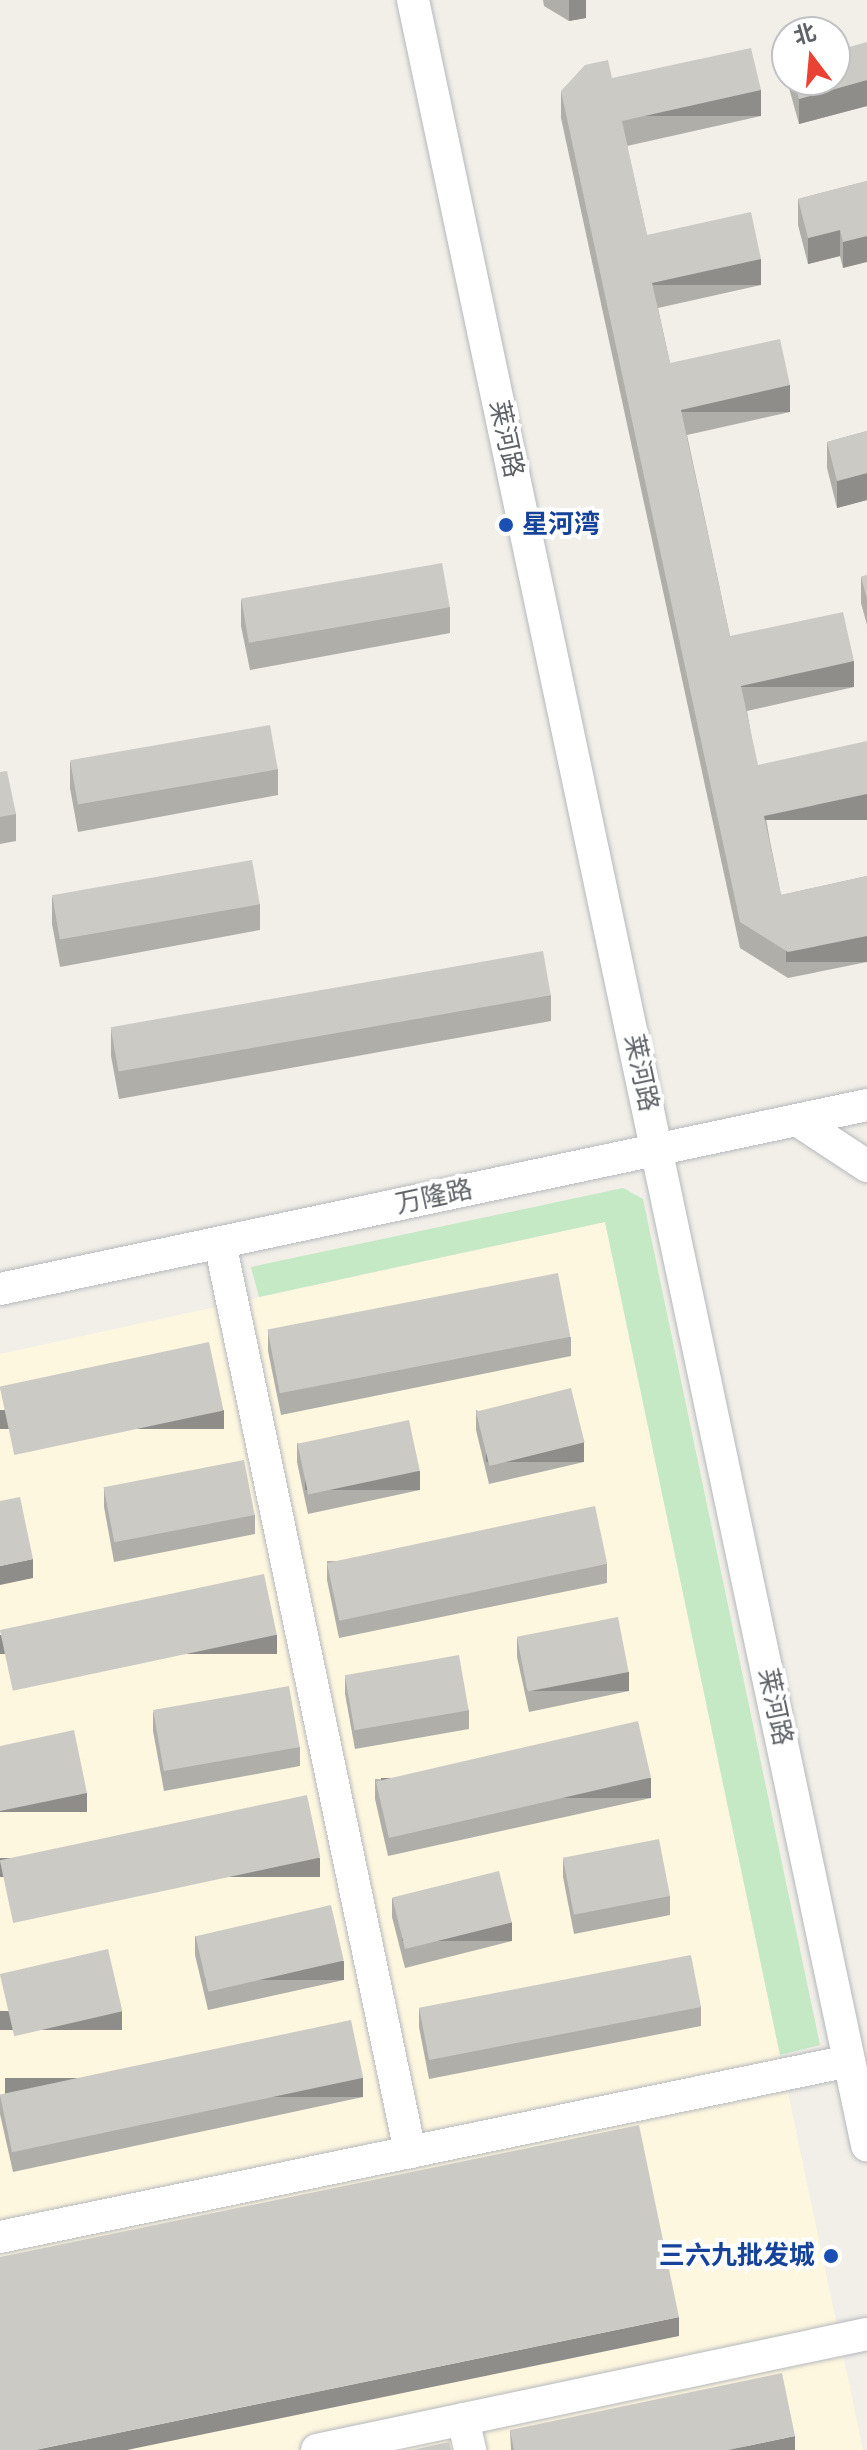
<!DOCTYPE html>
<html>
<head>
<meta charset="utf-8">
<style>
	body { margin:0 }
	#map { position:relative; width:867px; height:2450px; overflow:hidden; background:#f1efe8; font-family:"Nunito Sans","Noto Sans SC",sans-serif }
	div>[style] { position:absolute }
	.commercial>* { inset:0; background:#fef7e0 }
	.green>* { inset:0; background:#c5e8c5 }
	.roads { filter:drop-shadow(0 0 2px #b5b8bc) drop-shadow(0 0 2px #b5b8bc) }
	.minor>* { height:32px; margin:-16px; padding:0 16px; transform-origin:16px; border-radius:16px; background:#fff }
	.wall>* { inset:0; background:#afaea9 }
	.shaded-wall>* { inset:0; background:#8f8d8a; transform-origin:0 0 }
	.building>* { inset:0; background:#cccac5; transform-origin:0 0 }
	.dots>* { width:22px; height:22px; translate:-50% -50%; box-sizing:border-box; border:4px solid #fff; border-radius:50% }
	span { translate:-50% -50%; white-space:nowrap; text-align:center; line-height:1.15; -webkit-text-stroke:8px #fff; paint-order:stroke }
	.street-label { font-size:26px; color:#5f6368 }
	.transit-label { font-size:26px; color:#164399; font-weight:700 }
	.left { translate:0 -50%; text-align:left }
	.right { translate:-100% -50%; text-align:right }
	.north { position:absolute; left:771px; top:16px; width:80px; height:80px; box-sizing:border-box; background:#fff; border:2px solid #bfc1c3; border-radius:50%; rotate:344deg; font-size:22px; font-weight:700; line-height:32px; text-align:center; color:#5f6368 }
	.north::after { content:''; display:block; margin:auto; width:28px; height:36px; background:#ea4335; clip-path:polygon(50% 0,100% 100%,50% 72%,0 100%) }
</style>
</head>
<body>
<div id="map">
	<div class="commercial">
		<div style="clip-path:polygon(605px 1222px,863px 2450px,0 2450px,0 1354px)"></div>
	</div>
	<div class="green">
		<div style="clip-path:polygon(623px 1188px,643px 1199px,820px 2045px,780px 2055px,605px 1222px,259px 1297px,251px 1267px)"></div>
	</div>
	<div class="roads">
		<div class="minor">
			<div style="left:413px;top:0;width:2193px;rotate:78.05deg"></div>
			<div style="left:797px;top:1120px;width:84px;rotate:33.3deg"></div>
			<div style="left:220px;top:1243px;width:929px;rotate:78.19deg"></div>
			<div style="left:0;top:1289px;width:886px;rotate:-11.98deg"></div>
			<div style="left:0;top:2237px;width:867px;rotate:-11.71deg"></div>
			<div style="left:463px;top:2419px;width:32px;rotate:77deg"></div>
			<div style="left:317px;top:2450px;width:562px;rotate:-11.91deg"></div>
		</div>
	</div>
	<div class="wall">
		<div style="clip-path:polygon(543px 0,586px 0,586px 18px,569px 21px,544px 6px)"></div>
		<div style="clip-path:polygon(867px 42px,867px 106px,799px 124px,789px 88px,789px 80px,835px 80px)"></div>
		<div style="clip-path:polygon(612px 78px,761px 116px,627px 146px,647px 235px,761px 285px,658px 308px,670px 363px,790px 412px,687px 435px,730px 636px,854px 687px,747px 711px,770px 841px,781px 895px,867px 876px,867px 962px,788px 978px,740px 948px,561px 118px,561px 91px)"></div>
		<div style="clip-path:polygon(867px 181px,843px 268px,840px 256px,808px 264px,798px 225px,798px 199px)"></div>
		<div style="clip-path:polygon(867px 431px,867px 500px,837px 508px,827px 468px,827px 442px)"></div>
		<div style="clip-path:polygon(867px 575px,867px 625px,861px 603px,861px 577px)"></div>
		<div style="clip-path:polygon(241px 600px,450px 607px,450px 633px,250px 670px,241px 626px)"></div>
		<div style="clip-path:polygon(70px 762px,278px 769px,278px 795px,78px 832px,70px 788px)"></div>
		<div style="clip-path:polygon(0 772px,16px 814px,16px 841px,0 844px)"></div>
		<div style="clip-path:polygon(52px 897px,260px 904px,260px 930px,60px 967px,52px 924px)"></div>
		<div style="clip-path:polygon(551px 995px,551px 1021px,119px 1099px,111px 1056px,111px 1030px)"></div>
		<div style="clip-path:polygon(268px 1331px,571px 1337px,571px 1356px,281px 1415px,268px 1351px)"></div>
		<div style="clip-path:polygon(476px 1410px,584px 1462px,489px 1484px,476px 1430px)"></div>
		<div style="clip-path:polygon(297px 1443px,420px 1490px,308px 1514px,297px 1462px)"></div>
		<div style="clip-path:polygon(104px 1487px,255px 1515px,255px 1534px,114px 1562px,104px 1507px)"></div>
		<div style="clip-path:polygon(327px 1561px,607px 1564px,607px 1583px,339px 1638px,327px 1580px)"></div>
		<div style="clip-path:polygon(517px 1638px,629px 1691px,529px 1712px,517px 1657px)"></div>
		<div style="clip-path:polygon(345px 1675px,469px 1710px,469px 1729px,355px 1749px,345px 1694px)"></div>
		<div style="clip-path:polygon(153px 1712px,300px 1747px,300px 1766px,164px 1791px,153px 1731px)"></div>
		<div style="clip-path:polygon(375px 1779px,651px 1798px,388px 1856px,375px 1799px)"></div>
		<div style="clip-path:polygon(563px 1858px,670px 1896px,670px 1915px,574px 1934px,563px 1877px)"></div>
		<div style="clip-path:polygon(392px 1898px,512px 1941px,405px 1968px,392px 1917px)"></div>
		<div style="clip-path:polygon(195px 1936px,344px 1980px,208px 2010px,195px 1955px)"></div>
		<div style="clip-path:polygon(701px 2007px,701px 2026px,429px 2079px,419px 2027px,419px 2008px)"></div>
		<div style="clip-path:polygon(0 2095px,363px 2097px,13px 2172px,0 2114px)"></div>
		<div style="clip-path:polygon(510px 2430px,795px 2450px,511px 2450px)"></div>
	</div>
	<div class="shaded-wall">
		<div style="clip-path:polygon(569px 0,586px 0,586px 18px,569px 21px)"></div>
		<div style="clip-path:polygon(867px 80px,867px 106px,799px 124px,799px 99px)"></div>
		<div style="left:761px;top:90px;width:26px;height:142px;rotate:90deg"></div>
		<div style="clip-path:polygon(867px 223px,867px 262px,843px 268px,843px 242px)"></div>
		<div style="clip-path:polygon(840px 230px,840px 256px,808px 264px,808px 238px)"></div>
		<div style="left:761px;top:259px;width:26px;height:112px;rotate:90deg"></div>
		<div style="left:790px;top:385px;width:27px;height:112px;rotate:90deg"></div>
		<div style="clip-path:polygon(867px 473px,867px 500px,837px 508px,837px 481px)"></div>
		<div style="left:854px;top:661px;width:26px;height:116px;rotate:90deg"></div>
		<div style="left:867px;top:794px;width:26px;height:105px;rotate:90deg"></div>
		<div style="left:867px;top:936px;width:26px;height:81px;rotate:90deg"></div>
		<div style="left:224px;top:1410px;width:19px;height:229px;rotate:90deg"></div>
		<div style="left:584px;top:1442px;width:20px;height:98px;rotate:90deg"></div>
		<div style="left:420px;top:1471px;width:19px;height:115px;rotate:90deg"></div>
		<div style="clip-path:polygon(33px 1559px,33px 1578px,0 1585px,0 1566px)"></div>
		<div style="left:277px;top:1635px;width:19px;height:283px;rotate:90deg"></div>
		<div style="left:629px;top:1672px;width:19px;height:102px;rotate:90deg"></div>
		<div style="left:651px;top:1778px;width:20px;height:270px;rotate:90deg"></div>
		<div style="left:87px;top:1793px;width:19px;height:89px;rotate:90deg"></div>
		<div style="left:320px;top:1858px;width:19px;height:327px;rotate:90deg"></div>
		<div style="left:512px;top:1922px;width:19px;height:110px;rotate:90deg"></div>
		<div style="left:344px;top:1961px;width:19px;height:139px;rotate:90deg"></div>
		<div style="left:122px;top:2011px;width:19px;height:125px;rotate:90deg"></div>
		<div style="left:363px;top:2078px;width:19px;height:358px;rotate:90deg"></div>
		<div style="clip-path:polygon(679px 2317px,679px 2336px,127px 2450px,35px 2450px)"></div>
		<div style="clip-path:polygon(795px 2436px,795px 2450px,728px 2450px)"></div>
	</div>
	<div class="building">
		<div style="clip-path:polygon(867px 42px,867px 80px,799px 99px,794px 80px,835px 80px,835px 51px)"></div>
		<div style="clip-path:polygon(751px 48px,761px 90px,622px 121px,647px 235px,751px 212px,761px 259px,652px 283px,670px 363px,780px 339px,790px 385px,681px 410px,730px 636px,843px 612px,854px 661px,741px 686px,758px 765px,867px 741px,867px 794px,764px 816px,781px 895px,867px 876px,867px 936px,788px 952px,740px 922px,561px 91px,585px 65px,608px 60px,612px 78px)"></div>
		<div style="clip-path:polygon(867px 181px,867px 236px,843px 242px,840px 230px,808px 238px,798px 199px)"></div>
		<div style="clip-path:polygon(867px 431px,867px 473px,837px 481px,827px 442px)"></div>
		<div style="left:442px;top:563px;width:45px;height:204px;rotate:80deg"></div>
		<div style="clip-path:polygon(867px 575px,867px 599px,861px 577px)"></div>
		<div style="left:270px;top:725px;width:45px;height:203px;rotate:80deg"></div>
		<div style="clip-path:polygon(7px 771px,16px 814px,0 817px,0 772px)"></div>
		<div style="left:252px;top:860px;width:45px;height:203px;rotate:80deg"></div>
		<div style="left:543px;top:951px;width:45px;height:439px;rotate:80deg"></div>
		<div style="left:558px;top:1273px;width:65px;height:296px;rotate:79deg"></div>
		<div style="left:209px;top:1342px;width:70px;height:214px;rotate:78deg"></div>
		<div style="left:571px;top:1388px;width:56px;height:98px;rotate:76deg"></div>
		<div style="left:409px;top:1420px;width:52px;height:114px;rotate:78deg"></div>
		<div style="left:244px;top:1460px;width:56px;height:143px;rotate:79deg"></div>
		<div style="clip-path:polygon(20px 1497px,33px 1559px,0 1566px,0 1501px)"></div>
		<div style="left:595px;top:1506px;width:59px;height:274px;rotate:78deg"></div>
		<div style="left:264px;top:1574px;width:62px;height:270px;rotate:78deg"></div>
		<div style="left:618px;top:1617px;width:56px;height:103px;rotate:79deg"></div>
		<div style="left:459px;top:1655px;width:56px;height:116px;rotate:80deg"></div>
		<div style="left:289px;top:1686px;width:62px;height:138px;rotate:80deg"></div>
		<div style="left:638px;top:1721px;width:58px;height:269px;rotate:77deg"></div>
		<div style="clip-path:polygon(74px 1730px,87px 1793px,0 1811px,0 1746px)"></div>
		<div style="left:307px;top:1795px;width:64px;height:314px;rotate:78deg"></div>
		<div style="left:659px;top:1839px;width:58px;height:98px;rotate:79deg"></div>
		<div style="left:499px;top:1871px;width:53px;height:110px;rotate:76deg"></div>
		<div style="left:331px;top:1905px;width:57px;height:139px;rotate:77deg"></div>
		<div style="left:108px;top:1949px;width:64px;height:111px;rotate:77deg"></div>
		<div style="left:691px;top:1955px;width:53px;height:277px;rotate:79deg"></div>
		<div style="left:351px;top:2020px;width:59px;height:359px;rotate:78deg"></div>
		<div style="clip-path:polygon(639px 2125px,679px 2317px,35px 2450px,0 2450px,0 2257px)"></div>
		<div style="clip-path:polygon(782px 2373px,795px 2436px,728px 2450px,514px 2450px,510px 2430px)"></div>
		<div style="clip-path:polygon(449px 2442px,451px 2450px,412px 2450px)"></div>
	</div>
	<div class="dots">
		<div style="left:506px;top:525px;background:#1a4fb4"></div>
		<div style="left:831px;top:2256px;background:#1a4fb4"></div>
	</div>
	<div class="street-label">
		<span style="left:506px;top:439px;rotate:78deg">莱河路</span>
		<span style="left:641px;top:1073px;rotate:78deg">莱河路</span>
		<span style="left:434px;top:1197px;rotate:-12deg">万隆路</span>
		<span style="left:775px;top:1707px;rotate:78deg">莱河路</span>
	</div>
	<div class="transit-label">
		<span class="left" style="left:522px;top:525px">星河湾</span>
		<span class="right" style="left:815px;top:2256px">三六九批发城</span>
	</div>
	<div class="north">北</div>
</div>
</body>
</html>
